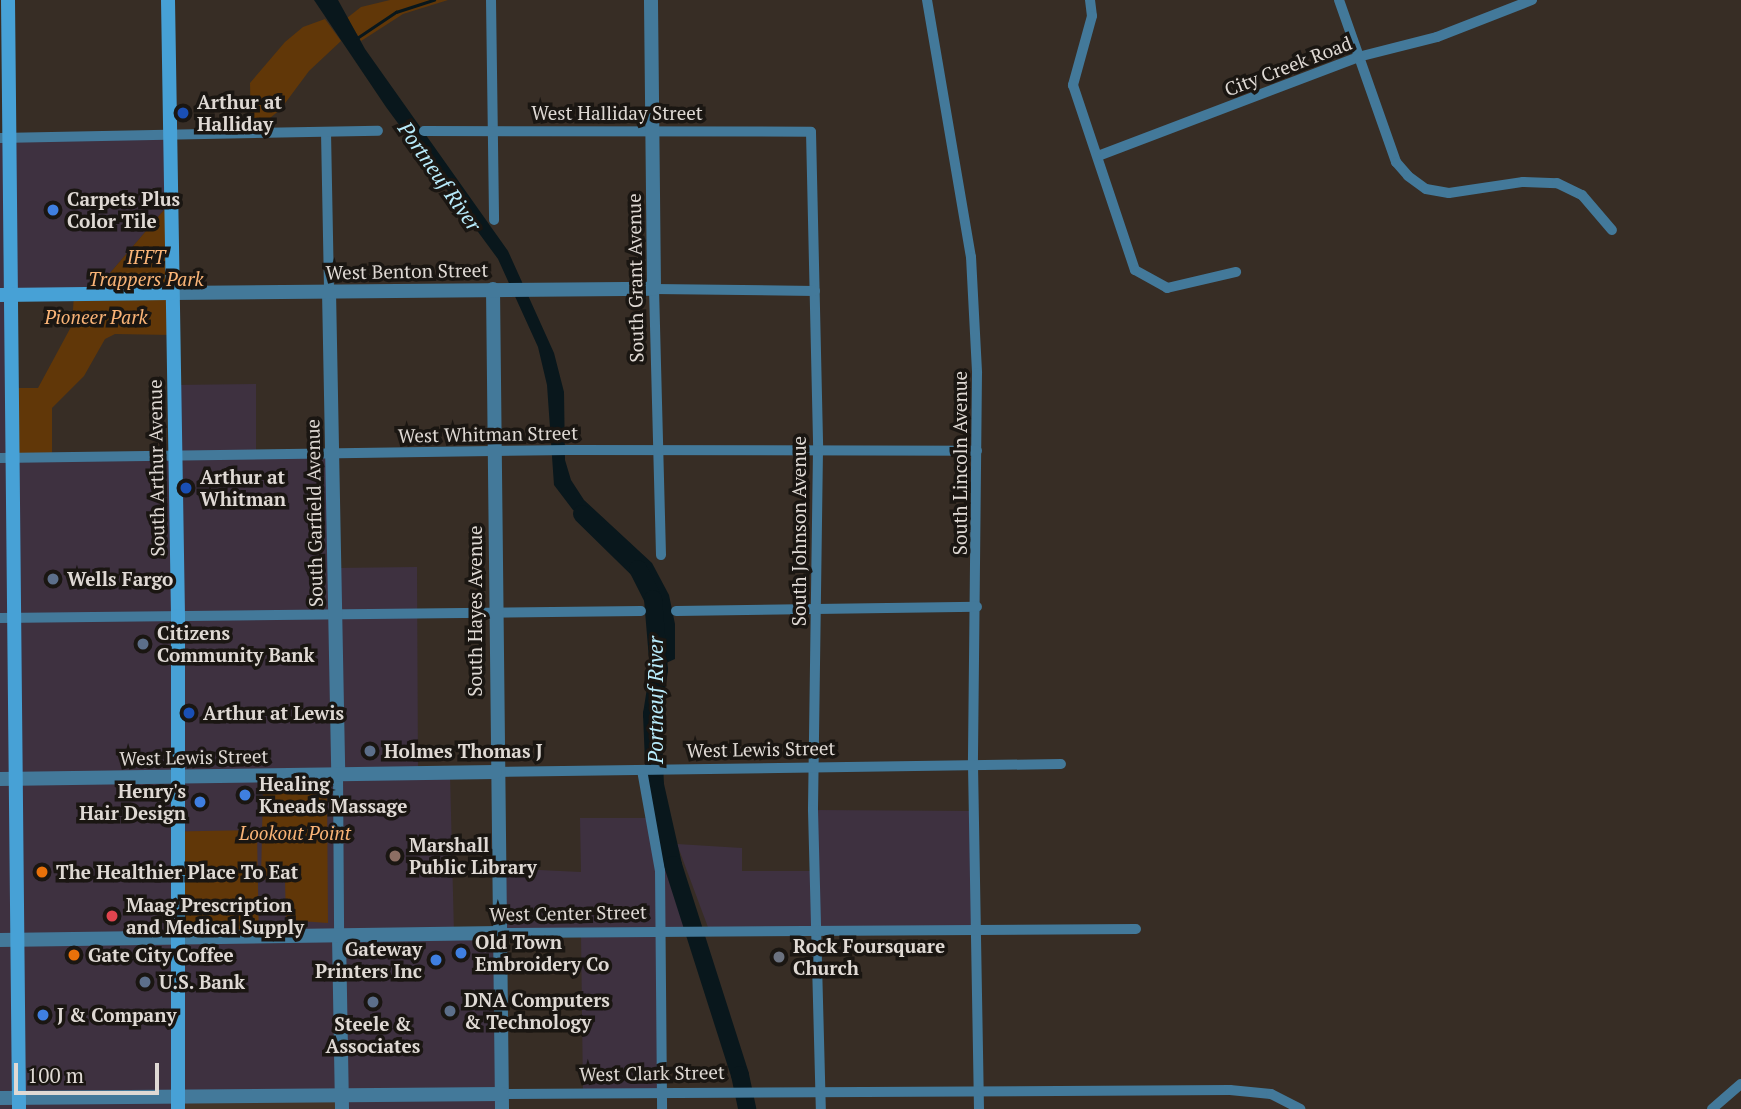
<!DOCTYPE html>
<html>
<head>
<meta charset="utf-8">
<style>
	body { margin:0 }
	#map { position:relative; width:1741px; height:1109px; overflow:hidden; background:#372d25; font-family:"PT Serif",serif }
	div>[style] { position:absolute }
	.commercial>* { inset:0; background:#3e3140 }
	.built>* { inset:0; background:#443528 }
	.green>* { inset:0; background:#613708; transform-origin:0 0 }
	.water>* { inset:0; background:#09171c }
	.stream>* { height:2.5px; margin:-1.25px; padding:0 1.25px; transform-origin:1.25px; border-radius:1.25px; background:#09171c }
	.river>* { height:18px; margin:-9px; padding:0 9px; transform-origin:9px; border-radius:9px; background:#09171c }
	.minor>* { height:10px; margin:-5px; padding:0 5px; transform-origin:5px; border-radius:5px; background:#43799a }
	.tertiary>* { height:14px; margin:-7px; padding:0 7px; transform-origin:7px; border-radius:7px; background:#43799a }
	.secondary>* { height:14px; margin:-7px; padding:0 7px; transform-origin:7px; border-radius:7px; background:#47a1d6 }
	.dots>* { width:19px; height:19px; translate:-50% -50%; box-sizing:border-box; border:4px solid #1a1612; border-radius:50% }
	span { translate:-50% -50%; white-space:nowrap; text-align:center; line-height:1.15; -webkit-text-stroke:7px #1a1612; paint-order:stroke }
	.street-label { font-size:19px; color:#dfd9d4 }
	.poi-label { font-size:19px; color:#dfd9d4; font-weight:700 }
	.left { translate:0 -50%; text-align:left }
	.right { translate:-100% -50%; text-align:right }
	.park-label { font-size:19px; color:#fab477; font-style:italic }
	.water-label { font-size:21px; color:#b8ebfb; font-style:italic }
	.scale { position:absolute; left:14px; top:1063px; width:145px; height:32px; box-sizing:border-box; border:4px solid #dfd9d4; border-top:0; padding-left:9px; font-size:21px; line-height:24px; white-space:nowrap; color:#dfd9d4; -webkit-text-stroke:5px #1a1612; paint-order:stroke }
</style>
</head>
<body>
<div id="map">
	<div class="commercial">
		<div style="clip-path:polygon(169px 135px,170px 203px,92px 294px,11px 295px,14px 458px,174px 456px,173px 385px,256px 384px,256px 454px,332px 453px,334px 568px,417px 567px,418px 773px,450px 773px,454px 933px,499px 932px,498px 868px,581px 872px,580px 818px,658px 818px,685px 931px,661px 931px,661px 1092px,583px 1093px,581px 933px,500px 933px,502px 1109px,0 1109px,0 138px)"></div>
		<div style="clip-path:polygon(813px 810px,974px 811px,975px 931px,709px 930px,677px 844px,742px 848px,742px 871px,813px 871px)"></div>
	</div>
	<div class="built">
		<div style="clip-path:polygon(342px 1095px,342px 1109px,178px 1109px,178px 1097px)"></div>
	</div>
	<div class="green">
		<div style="clip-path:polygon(390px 0,448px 0,403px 14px,361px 41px,347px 18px,361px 7px)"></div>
		<div style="clip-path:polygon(325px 19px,341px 41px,309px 71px,280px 110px,251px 133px,250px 83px,285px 42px,303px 27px)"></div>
		<div style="clip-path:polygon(170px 203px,172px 335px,115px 334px,105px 339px,84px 376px,52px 408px,52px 458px,14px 458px,11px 388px,38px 388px,72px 325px,74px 294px,92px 294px)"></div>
		<div style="clip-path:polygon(327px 787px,328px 923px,286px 920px,285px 880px,261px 879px,263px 788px)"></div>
		<div style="left:257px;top:830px;width:104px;height:81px;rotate:89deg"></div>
	</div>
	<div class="water">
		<div style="clip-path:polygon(314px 0,338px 0,365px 49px,508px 251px,554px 353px,564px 392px,565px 460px,571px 480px,584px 500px,652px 563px,669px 595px,675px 624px,675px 659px,657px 667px,661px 614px,645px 571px,620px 542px,573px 510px,554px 485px,547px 385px,538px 347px,498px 259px,386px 107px)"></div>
	</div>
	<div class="stream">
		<div style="left:357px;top:38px;width:47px;rotate:-33.7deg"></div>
		<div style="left:396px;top:12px;width:40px;rotate:-18deg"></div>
	</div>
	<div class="river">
		<div style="left:582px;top:514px;width:78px;rotate:44.5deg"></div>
		<div style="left:638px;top:569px;width:34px;rotate:63deg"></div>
		<div style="left:653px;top:599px;width:71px;rotate:85.2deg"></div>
		<div style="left:659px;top:670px;width:45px;rotate:99deg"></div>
		<div style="left:652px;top:714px;width:71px;rotate:87.6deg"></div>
		<div style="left:655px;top:785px;width:82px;rotate:77.3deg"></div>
		<div style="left:673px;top:865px;width:220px;rotate:72.3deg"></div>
		<div style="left:740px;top:1075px;width:35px;rotate:78deg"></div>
	</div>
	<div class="minor">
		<div style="left:491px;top:0;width:220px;rotate:89.2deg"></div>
		<div style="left:927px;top:0;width:261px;rotate:80.3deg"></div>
		<div style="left:971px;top:257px;width:116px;rotate:87deg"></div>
		<div style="left:977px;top:373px;width:392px;rotate:90.6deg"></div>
		<div style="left:973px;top:765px;width:344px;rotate:89deg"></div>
		<div style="left:1090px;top:0;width:16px;rotate:83deg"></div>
		<div style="left:1092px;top:16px;width:72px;rotate:105.4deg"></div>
		<div style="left:1073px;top:85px;width:195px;rotate:71.5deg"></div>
		<div style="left:1135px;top:270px;width:37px;rotate:29deg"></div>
		<div style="left:1167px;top:288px;width:71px;rotate:-13.1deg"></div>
		<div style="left:1339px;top:0;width:172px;rotate:70.6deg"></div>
		<div style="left:1396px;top:162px;width:18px;rotate:49deg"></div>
		<div style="left:1408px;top:176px;width:22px;rotate:36deg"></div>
		<div style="left:1426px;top:189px;width:23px;rotate:10deg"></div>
		<div style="left:1449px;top:193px;width:75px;rotate:-8.5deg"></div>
		<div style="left:1523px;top:182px;width:34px;rotate:2deg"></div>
		<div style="left:1557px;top:183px;width:28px;rotate:26deg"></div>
		<div style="left:1582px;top:195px;width:46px;rotate:49.4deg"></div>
		<div style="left:424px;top:131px;width:387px;rotate:0.1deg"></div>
		<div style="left:811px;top:132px;width:318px;rotate:88.7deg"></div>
		<div style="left:818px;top:450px;width:360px;rotate:90.8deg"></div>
		<div style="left:813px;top:810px;width:299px;rotate:88.5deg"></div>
		<div style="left:326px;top:132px;width:159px;rotate:88.9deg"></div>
		<div style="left:0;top:138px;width:378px;rotate:-1.1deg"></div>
		<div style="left:1098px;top:156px;width:278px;rotate:-20.8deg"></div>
		<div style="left:1358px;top:57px;width:81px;rotate:-14.2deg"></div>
		<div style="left:1437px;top:37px;width:102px;rotate:-21.3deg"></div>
		<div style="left:0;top:458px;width:569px;rotate:-0.81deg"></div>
		<div style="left:569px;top:450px;width:408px;rotate:0.1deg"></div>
		<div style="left:661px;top:555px;width:266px;rotate:-91.5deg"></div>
		<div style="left:654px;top:289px;width:161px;rotate:0.7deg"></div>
		<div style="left:676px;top:611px;width:301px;rotate:-0.8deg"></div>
		<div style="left:0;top:618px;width:641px;rotate:-0.63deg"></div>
		<div style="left:642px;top:770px;width:103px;rotate:79.9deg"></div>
		<div style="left:660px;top:871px;width:238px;rotate:89.5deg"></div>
		<div style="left:495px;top:772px;width:566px;rotate:-0.81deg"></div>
		<div style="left:338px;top:775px;width:161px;rotate:89.6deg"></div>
		<div style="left:500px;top:933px;width:636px;rotate:-0.36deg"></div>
		<div style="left:502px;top:1094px;width:728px;rotate:-0.31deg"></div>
		<div style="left:1230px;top:1090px;width:41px;rotate:5.6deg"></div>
		<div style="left:1271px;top:1094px;width:33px;rotate:27deg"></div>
		<div style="left:1712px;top:1109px;width:38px;rotate:-41deg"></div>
	</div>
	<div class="tertiary">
		<div style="left:493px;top:289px;width:820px;rotate:89.37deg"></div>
		<div style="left:329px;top:291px;width:484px;rotate:88.9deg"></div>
		<div style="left:172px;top:293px;width:482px;rotate:-0.5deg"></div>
		<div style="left:654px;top:289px;width:289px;rotate:-90.6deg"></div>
		<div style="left:0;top:779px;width:495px;rotate:-0.8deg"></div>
		<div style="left:339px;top:936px;width:173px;rotate:89deg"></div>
		<div style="left:0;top:940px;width:500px;rotate:-0.8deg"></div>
		<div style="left:0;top:1098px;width:502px;rotate:-0.46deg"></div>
	</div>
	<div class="secondary">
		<div style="left:8px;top:0;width:1109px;rotate:89.43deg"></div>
		<div style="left:168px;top:0;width:616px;rotate:89.07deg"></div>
		<div style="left:178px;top:616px;width:493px;rotate:90deg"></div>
		<div style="left:0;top:295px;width:172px;rotate:-0.7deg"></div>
	</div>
	<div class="dots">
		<div style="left:183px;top:113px;background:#1a4fb4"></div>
		<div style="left:53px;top:210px;background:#3f7fe0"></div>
		<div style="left:186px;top:488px;background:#1a4fb4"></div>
		<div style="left:53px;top:579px;background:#5c6f8a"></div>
		<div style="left:143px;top:644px;background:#5c6f8a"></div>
		<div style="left:189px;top:713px;background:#1a4fb4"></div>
		<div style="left:370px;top:751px;background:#5c6f8a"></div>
		<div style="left:245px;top:795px;background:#3f7fe0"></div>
		<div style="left:200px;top:802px;background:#3f7fe0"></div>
		<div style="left:395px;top:856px;background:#8d6e63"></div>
		<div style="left:42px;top:872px;background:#e8710a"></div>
		<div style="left:112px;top:916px;background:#e0444e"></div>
		<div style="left:461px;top:953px;background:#3f7fe0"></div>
		<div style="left:74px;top:955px;background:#e8710a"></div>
		<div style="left:779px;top:957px;background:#6b7280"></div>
		<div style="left:436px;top:960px;background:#3f7fe0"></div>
		<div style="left:145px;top:982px;background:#5c6f8a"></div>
		<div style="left:373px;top:1002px;background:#5c6f8a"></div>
		<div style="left:450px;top:1011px;background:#5c6f8a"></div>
		<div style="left:43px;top:1015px;background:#3f7fe0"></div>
	</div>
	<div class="street-label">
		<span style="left:1288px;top:66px;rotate:-21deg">City Creek Road</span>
		<span style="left:617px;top:113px">West Halliday Street</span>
		<span style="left:407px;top:271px;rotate:-1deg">West Benton Street</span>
		<span style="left:635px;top:278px;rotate:-91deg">South Grant Avenue</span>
		<span style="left:488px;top:434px;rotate:-1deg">West Whitman Street</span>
		<span style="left:960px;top:463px;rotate:-90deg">South Lincoln Avenue</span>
		<span style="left:156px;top:468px;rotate:-91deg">South Arthur Avenue</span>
		<span style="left:314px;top:513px;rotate:-91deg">South Garfield Avenue</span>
		<span style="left:799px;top:531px;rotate:-90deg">South Johnson Avenue</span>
		<span style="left:475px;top:611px;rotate:-90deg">South Hayes Avenue</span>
		<span style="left:761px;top:749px;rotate:-1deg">West Lewis Street</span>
		<span style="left:194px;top:757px;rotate:-1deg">West Lewis Street</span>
		<span style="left:568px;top:913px;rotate:-1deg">West Center Street</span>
		<span style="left:652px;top:1073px;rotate:-1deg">West Clark Street</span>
	</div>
	<div class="poi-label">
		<span class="left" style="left:197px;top:113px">Arthur at<br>Halliday</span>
		<span class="left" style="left:67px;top:210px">Carpets Plus<br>Color Tile</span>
		<span class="left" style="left:200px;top:488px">Arthur at<br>Whitman</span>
		<span class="left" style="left:67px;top:579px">Wells Fargo</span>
		<span class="left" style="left:157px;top:644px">Citizens<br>Community Bank</span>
		<span class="left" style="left:203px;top:713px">Arthur at Lewis</span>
		<span class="left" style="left:384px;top:751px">Holmes Thomas J</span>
		<span class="left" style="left:259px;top:795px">Healing<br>Kneads Massage</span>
		<span class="right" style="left:186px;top:802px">Henry's<br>Hair Design</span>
		<span class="left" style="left:409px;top:856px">Marshall<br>Public Library</span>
		<span class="left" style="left:56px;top:872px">The Healthier Place To Eat</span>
		<span class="left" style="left:126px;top:916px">Maag Prescription<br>and Medical Supply</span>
		<span class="left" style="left:475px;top:953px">Old Town<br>Embroidery Co</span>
		<span class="left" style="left:793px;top:957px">Rock Foursquare<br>Church</span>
		<span class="right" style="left:422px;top:960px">Gateway<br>Printers Inc</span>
		<span class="left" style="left:88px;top:955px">Gate City Coffee</span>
		<span class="left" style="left:159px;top:982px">U.S. Bank</span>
		<span class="left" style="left:464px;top:1011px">DNA Computers<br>&amp; Technology</span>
		<span class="left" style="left:57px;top:1015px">J &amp; Company</span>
		<span style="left:373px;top:1035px">Steele &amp;<br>Associates</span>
	</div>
	<div class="park-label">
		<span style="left:146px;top:268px">IFFT<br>Trappers Park</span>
		<span style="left:96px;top:317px">Pioneer Park</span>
		<span style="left:295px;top:833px">Lookout Point</span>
	</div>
	<div class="water-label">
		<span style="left:440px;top:176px;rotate:55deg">Portneuf River</span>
		<span style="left:655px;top:700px;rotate:-90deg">Portneuf River</span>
	</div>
	<div class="scale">100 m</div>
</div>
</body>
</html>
